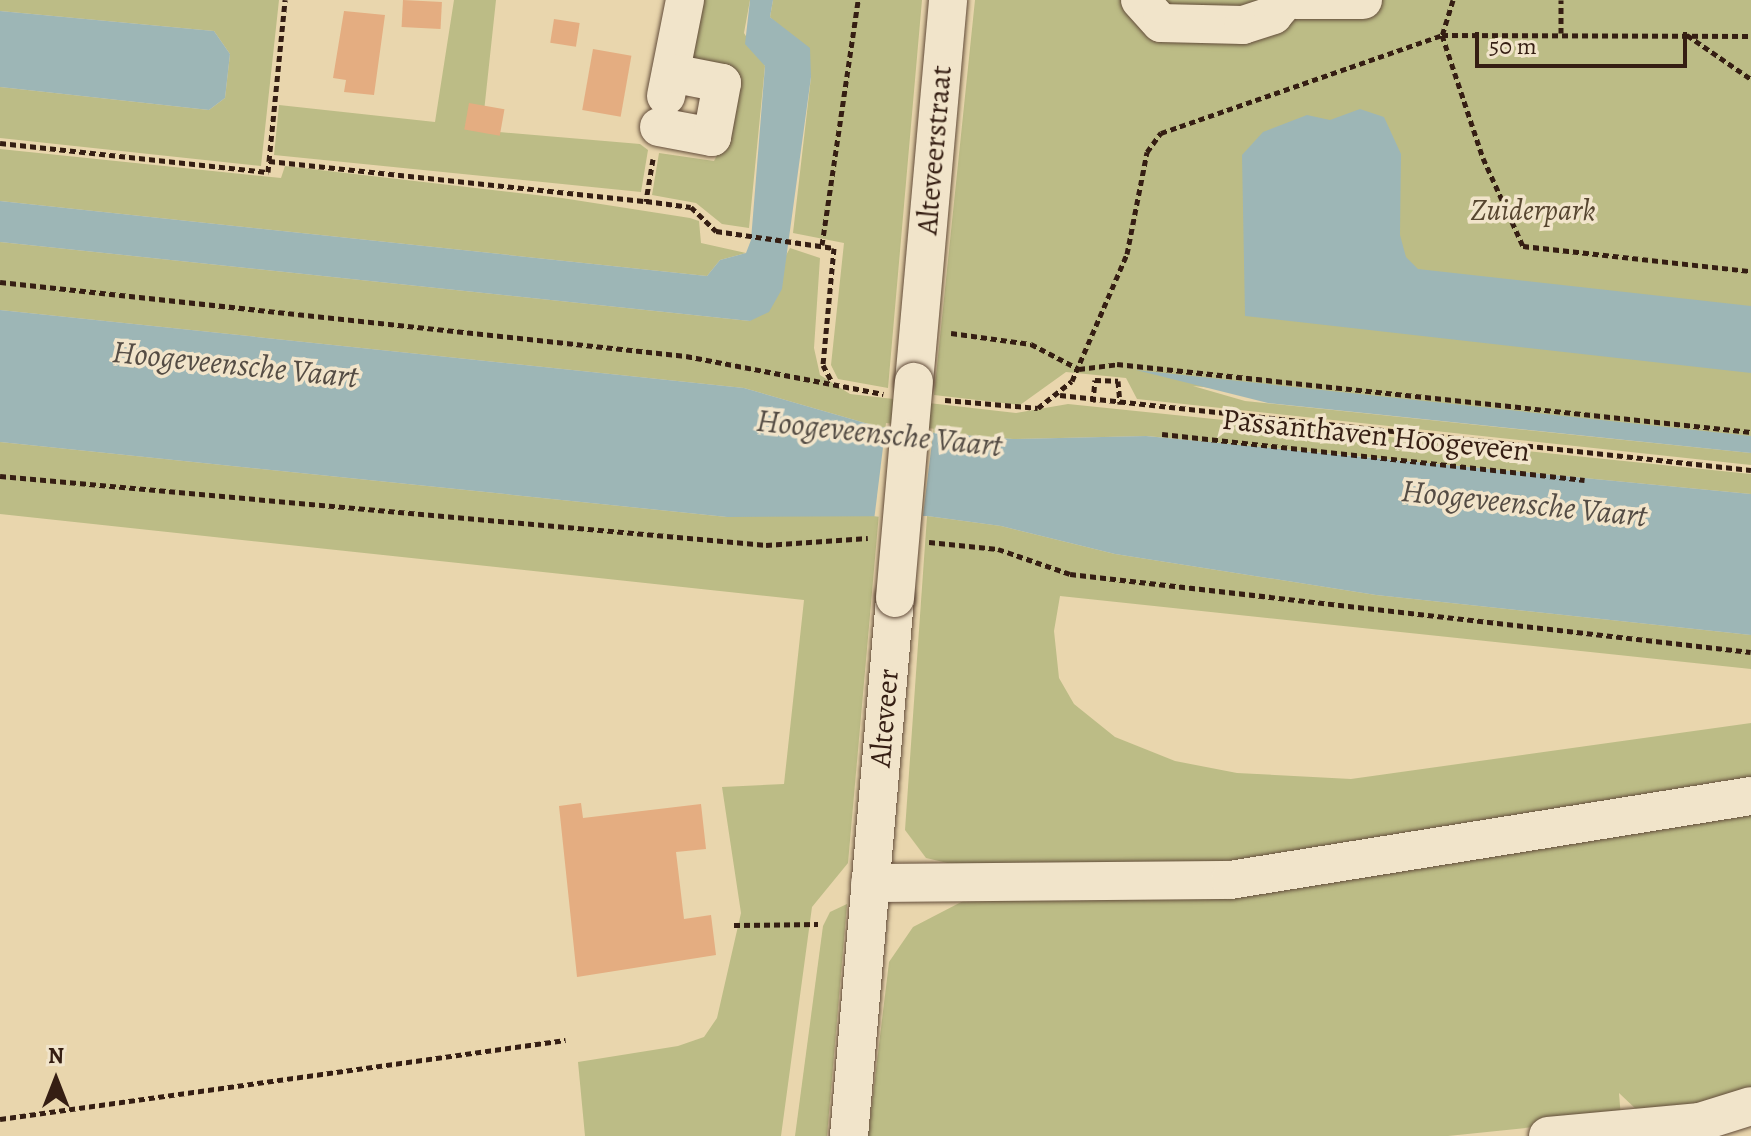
<!DOCTYPE html>
<html>
<head>
<meta charset="utf-8">
<style>
	body { margin:0 }
	#map { position:relative; width:1751px; height:1136px; overflow:hidden; background:#e9d6ad; font-family:Alegreya,serif }
	div>[style] { position:absolute }
	.green>* { inset:0; background:#bcbc86 }
	.water>* { inset:0; background:#9db6b6 }
	.pier>* { inset:0; background:#e9d6ad; transform-origin:0 0 }
	.building>* { inset:0; background:#e4ad81; transform-origin:0 0 }
	.path>* { height:5px; margin-top:-2.5px; transform-origin:0; background:repeating-linear-gradient(90deg,#351e13 0 6px,transparent 0 10px) }
	.roads { filter:drop-shadow(0 0 2px #624c3a) drop-shadow(0 0 2px #624c3a) }
	.minor>* { height:38px; margin:-19px; padding:0 19px; transform-origin:19px; border-radius:19px; background:#f1e4ca }
	.bridges { filter:drop-shadow(0 0 2px #624c3a) drop-shadow(0 0 2px #624c3a) }
	.minor-bridge>* { height:38px; margin:-19px; padding:0 19px; transform-origin:19px; border-radius:19px; background:#f1e4ca }
	span { translate:-50% -50%; white-space:nowrap; text-align:center; line-height:1.15; -webkit-text-stroke:7px #f1e4ca; paint-order:stroke }
	.street-label { font-size:30px; color:#351e13 }
	.park-label { font-size:30px; color:#574630; font-style:italic }
	.water-label { font-size:32px; color:#544c44; font-style:italic }
	.north { position:absolute; left:16px; top:1040px; width:80px; height:80px; -webkit-text-stroke:6px #f1e4ca; paint-order:stroke; rotate:0deg; font-size:22px; font-weight:700; line-height:32px; text-align:center; color:#351e13 }
	.north::after { content:''; display:block; margin:auto; width:28px; height:36px; background:#351e13; clip-path:polygon(50% 0,100% 100%,50% 72%,0 100%) }
	.scale { position:absolute; left:1475px; top:32px; width:212px; height:36px; box-sizing:border-box; border:4px solid #351e13; border-top:0; padding-left:10px; font-size:24px; line-height:28px; white-space:nowrap; color:#351e13; -webkit-text-stroke:6px #f1e4ca; paint-order:stroke }
</style>
</head>
<body>
<div id="map">
	<div class="green">
		<div style="clip-path:polygon(0 0,279px 0,261px 166px,0 138px,0 87px,209px 110px,225px 98px,230px 54px,214px 31px,0 11px)"></div>
		<div style="clip-path:polygon(454px 0,496px 0,483px 121px,488px 131px,640px 144px,648px 150px,641px 192px,274px 155px,279px 105px,435px 122px)"></div>
		<div style="clip-path:polygon(697px 0,750px 0,744px 33px,765px 66px,749px 228px,722px 224px,696px 203px,652px 195px,659px 153px,714px 161px,718px 153px,688px 45px)"></div>
		<div style="clip-path:polygon(773px 0,922px 0,888px 388px,838px 379px,831px 365px,844px 243px,793px 233px,811px 77px,796px 41px,770px 17px)"></div>
		<div style="clip-path:polygon(975px 0,1751px 0,1751px 440px,1193px 386px,1245px 401px,1751px 453px,1751px 465px,1137px 399px,1126px 378px,1066px 372px,1020px 405px,934px 395px)"></div>
		<div style="clip-path:polygon(0 149px,281px 178px,285px 166px,562px 198px,690px 218px,699px 221px,701px 243px,746px 253px,720px 260px,707px 276px,0 201px)"></div>
		<div style="clip-path:polygon(0 242px,750px 321px,790px 248px,820px 258px,814px 348px,820px 375px,850px 394px,1016px 413px,1068px 404px,1751px 474px,1751px 494px,1147px 436px,1013px 439px,937px 433px,879px 427px,744px 388px,0 310px)"></div>
		<div style="clip-path:polygon(0 442px,727px 517px,808px 495px,879px 513px,848px 863px,812px 907px,781px 1136px,585px 1136px,578px 1062px,678px 1046px,704px 1037px,717px 1018px,741px 913px,722px 787px,784px 784px,804px 600px,0 514px)"></div>
		<div style="clip-path:polygon(927px 516px,1001px 526px,1115px 554px,1376px 595px,1751px 635px,1751px 669px,1060px 596px,1054px 631px,1059px 678px,1074px 704px,1115px 737px,1175px 761px,1237px 773px,1351px 779px,1751px 723px,1751px 782px,1728px 780px,1235px 865px,965px 867px,926px 858px,905px 830px)"></div>
		<div style="clip-path:polygon(1751px 812px,1751px 1094px,1735px 1102px,1638px 1111px,1619px 1093px,1621px 1118px,1448px 1136px,868px 1136px,889px 962px,913px 927px,967px 899px)"></div>
		<div style="clip-path:polygon(847px 904px,827px 1136px,795px 1136px,823px 926px,830px 912px)"></div>
	</div>
	<div class="water">
		<div style="clip-path:polygon(750px 0,773px 0,770px 17px,810px 48px,811px 77px,782px 289px,769px 312px,750px 321px,0 242px,0 201px,707px 276px,720px 260px,746px 253px,751px 240px,765px 66px,745px 44px)"></div>
		<div style="clip-path:polygon(0 11px,214px 31px,230px 54px,225px 98px,209px 110px,0 87px)"></div>
		<div style="clip-path:polygon(1360px 109px,1384px 117px,1401px 154px,1400px 235px,1406px 257px,1418px 269px,1751px 306px,1751px 373px,1245px 316px,1242px 155px,1263px 132px,1307px 115px,1330px 120px)"></div>
		<div style="clip-path:polygon(0 310px,744px 388px,879px 427px,937px 433px,1013px 439px,1146px 436px,1751px 494px,1751px 635px,1376px 595px,1115px 554px,1001px 526px,927px 516px,727px 517px,0 442px)"></div>
		<div style="clip-path:polygon(1136px 370px,1751px 436px,1751px 453px,1268px 403px)"></div>
	</div>
	<div class="pier">
		<div style="left:886px;top:423px;width:48px;height:94px;rotate:7deg"></div>
	</div>
	<div class="building">
		<div style="left:403px;top:0;width:39px;height:27px;rotate:3deg"></div>
		<div style="clip-path:polygon(344px 11px,385px 15px,374px 95px,344px 92px,346px 80px,333px 78px)"></div>
		<div style="left:554px;top:19px;width:26px;height:24px;rotate:9deg"></div>
		<div style="left:593px;top:49px;width:39px;height:62px;rotate:10deg"></div>
		<div style="left:469px;top:103px;width:36px;height:27px;rotate:10deg"></div>
		<div style="clip-path:polygon(581px 803px,583px 818px,701px 804px,706px 849px,676px 852px,684px 919px,711px 915px,716px 955px,577px 977px,559px 806px)"></div>
	</div>
	<div class="path">
		<div style="left:1453px;top:0;width:37px;rotate:107deg"></div>
		<div style="left:1442px;top:35px;width:130px;rotate:71.6deg"></div>
		<div style="left:1483px;top:158px;width:97px;rotate:65.6deg"></div>
		<div style="left:1523px;top:246px;width:229px;rotate:6.3deg"></div>
		<div style="left:1561px;top:33px;width:33px;rotate:-90deg"></div>
		<div style="left:1687px;top:35px;width:78px;rotate:34.5deg"></div>
		<div style="left:0;top:143px;width:270px;rotate:6.2deg"></div>
		<div style="left:268px;top:172px;width:11px;rotate:-85deg"></div>
		<div style="left:269px;top:161px;width:379px;rotate:6.1deg"></div>
		<div style="left:653px;top:159px;width:43px;rotate:99.5deg"></div>
		<div style="left:646px;top:201px;width:45px;rotate:7.6deg"></div>
		<div style="left:691px;top:207px;width:35px;rotate:44deg"></div>
		<div style="left:716px;top:231px;width:119px;rotate:8.2deg"></div>
		<div style="left:834px;top:248px;width:118px;rotate:95.4deg"></div>
		<div style="left:823px;top:365px;width:19px;rotate:62deg"></div>
		<div style="left:269px;top:161px;width:162px;rotate:-84.3deg"></div>
		<div style="left:822px;top:245px;width:248px;rotate:-81.6deg"></div>
		<div style="left:0;top:282px;width:690px;rotate:6.16deg"></div>
		<div style="left:686px;top:356px;width:201px;rotate:10.9deg"></div>
		<div style="left:951px;top:333px;width:81px;rotate:7.8deg"></div>
		<div style="left:1031px;top:344px;width:54px;rotate:27.5deg"></div>
		<div style="left:1079px;top:369px;width:38px;rotate:-7deg"></div>
		<div style="left:1117px;top:364px;width:638px;rotate:6.12deg"></div>
		<div style="left:1060px;top:395px;width:695px;rotate:6.19deg"></div>
		<div style="left:945px;top:400px;width:93px;rotate:4.9deg"></div>
		<div style="left:1038px;top:408px;width:43px;rotate:-38.5deg"></div>
		<div style="left:1072px;top:381px;width:138px;rotate:-66.6deg"></div>
		<div style="left:1127px;top:254px;width:104px;rotate:-78.9deg"></div>
		<div style="left:1147px;top:152px;width:24px;rotate:-54deg"></div>
		<div style="left:1161px;top:133px;width:298px;rotate:-19.2deg"></div>
		<div style="left:1442px;top:35px;width:309px;rotate:0.2deg"></div>
		<div style="left:1093px;top:402px;width:22px;rotate:-85deg"></div>
		<div style="left:1095px;top:380px;width:23px;rotate:2deg"></div>
		<div style="left:1118px;top:381px;width:23px;rotate:85deg"></div>
		<div style="left:1162px;top:434px;width:425px;rotate:6.2deg"></div>
		<div style="left:0;top:476px;width:769px;rotate:5.15deg"></div>
		<div style="left:766px;top:545px;width:102px;rotate:-3.9deg"></div>
		<div style="left:929px;top:542px;width:69px;rotate:5.8deg"></div>
		<div style="left:998px;top:549px;width:76px;rotate:19.1deg"></div>
		<div style="left:1070px;top:574px;width:685px;rotate:6.53deg"></div>
		<div style="left:734px;top:925px;width:84px;rotate:-0.7deg"></div>
		<div style="left:0;top:1119px;width:571px;rotate:-7.95deg"></div>
	</div>
	<div class="roads">
		<div class="minor">
			<div style="left:1140px;top:0;width:31px;rotate:48deg"></div>
			<div style="left:1161px;top:23px;width:82px;rotate:1.4deg"></div>
			<div style="left:1243px;top:25px;width:32px;rotate:-18deg"></div>
			<div style="left:1273px;top:15px;width:20px;rotate:-49deg"></div>
			<div style="left:1296px;top:0;width:67px"></div>
			<div style="left:666px;top:96px;width:98px;rotate:-78.8deg"></div>
			<div style="left:659px;top:127px;width:54px;rotate:10.7deg"></div>
			<div style="left:712px;top:137px;width:55px;rotate:-79.5deg"></div>
			<div style="left:722px;top:83px;width:52px;rotate:-168.9deg"></div>
			<div style="left:914px;top:382px;width:384px;rotate:-84.9deg"></div>
			<div style="left:870px;top:883px;width:360px;rotate:-0.5deg"></div>
			<div style="left:1230px;top:880px;width:528px;rotate:-9.16deg"></div>
			<div style="left:849px;top:1136px;width:540px;rotate:-85.11deg"></div>
			<div style="left:1548px;top:1136px;width:153px;rotate:-5.3deg"></div>
			<div style="left:1700px;top:1122px;width:53px;rotate:-17.4deg"></div>
		</div>
	</div>
	<div class="bridges">
		<div class="minor-bridge">
			<div style="left:895px;top:598px;width:217px;rotate:-85deg"></div>
		</div>
	</div>
	<div class="street-label">
		<span style="left:934px;top:150px;rotate:-85deg">Alteveerstraat</span>
		<span style="left:1376px;top:435px;rotate:6deg">Passanthaven Hoogeveen</span>
		<span style="left:884px;top:718px;rotate:-85deg">Alteveer</span>
	</div>
	<div class="park-label">
		<span style="left:1533px;top:210px">Zuiderpark</span>
	</div>
	<div class="water-label">
		<span style="left:235px;top:364px;rotate:6deg">Hoogeveensche Vaart</span>
		<span style="left:879px;top:433px;rotate:6deg">Hoogeveensche Vaart</span>
		<span style="left:1524px;top:503px;rotate:6deg">Hoogeveensche Vaart</span>
	</div>
	<div class="north">N</div>
	<div class="scale">50 m</div>
</div>
</body>
</html>
